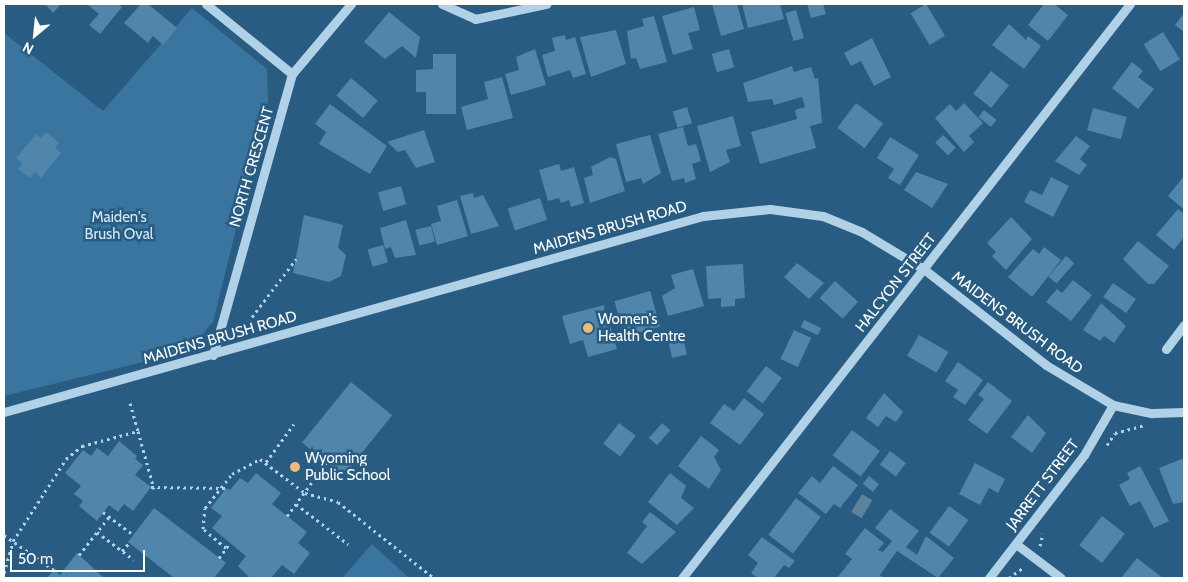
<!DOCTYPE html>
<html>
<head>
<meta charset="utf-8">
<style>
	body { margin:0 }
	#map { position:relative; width:1188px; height:582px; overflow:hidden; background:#285c83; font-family:Cabin,sans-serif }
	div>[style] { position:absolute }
	.green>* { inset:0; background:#39759e }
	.water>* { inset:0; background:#5e829c; transform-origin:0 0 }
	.building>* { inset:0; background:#5086ab; transform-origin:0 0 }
	.path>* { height:3px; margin-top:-1.5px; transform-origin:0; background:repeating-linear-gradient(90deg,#b1d1e7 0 2.5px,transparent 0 6.5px) }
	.minor>* { height:9px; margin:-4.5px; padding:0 4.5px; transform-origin:4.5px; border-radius:4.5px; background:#b1d1e7 }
	.dots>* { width:14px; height:14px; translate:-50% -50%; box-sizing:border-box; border:2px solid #285c83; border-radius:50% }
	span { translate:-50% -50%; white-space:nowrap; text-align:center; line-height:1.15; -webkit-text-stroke:5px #285c83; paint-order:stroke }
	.street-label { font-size:15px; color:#fff }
	.park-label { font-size:15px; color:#d4e8f5 }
	.poi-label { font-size:15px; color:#fff }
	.left { translate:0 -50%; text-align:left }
	.frame { position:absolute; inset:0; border:5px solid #fff; pointer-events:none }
	.north { position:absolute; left:10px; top:10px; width:50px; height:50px; -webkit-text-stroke:4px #285c83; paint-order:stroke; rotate:208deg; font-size:14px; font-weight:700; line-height:20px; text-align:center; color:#fff }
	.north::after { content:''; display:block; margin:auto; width:18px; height:22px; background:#fff; clip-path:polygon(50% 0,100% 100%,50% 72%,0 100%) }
	.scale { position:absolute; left:10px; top:550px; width:135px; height:22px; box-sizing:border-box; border:2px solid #fff; border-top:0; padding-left:6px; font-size:15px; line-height:18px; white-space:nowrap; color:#fff; -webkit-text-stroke:4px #285c83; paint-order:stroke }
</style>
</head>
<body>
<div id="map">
	<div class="green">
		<div style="clip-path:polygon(192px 8px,267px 69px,268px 101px,213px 322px,188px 351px,4px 396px,4px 33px,103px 111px)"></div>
		<div style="clip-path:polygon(372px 544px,409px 578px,342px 578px)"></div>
	</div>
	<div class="water">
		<div style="left:862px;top:494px;width:12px;height:21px;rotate:31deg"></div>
	</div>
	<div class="building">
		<div style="clip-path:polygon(45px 4px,61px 4px,53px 13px)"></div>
		<div style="clip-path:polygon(87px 4px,117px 4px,122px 7px,100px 34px,89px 25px,99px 14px)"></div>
		<div style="clip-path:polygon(141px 4px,148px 4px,177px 28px,163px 45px,153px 36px,148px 43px,124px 23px)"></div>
		<div style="clip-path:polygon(712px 4px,737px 4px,744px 29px,721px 36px)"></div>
		<div style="clip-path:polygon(742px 4px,780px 4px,784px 19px,748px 28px)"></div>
		<div style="clip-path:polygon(807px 4px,823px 4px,826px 14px,811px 18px)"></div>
		<div style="left:926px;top:4px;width:37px;height:18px;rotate:59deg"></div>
		<div style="clip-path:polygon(1044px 4px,1054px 4px,1068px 15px,1048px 41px,1028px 25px)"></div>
		<div style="clip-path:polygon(694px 7px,700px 30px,688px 33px,693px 49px,673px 55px,662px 16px)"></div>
		<div style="left:796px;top:10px;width:29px;height:11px;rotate:74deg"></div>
		<div style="clip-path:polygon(389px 12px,420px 37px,416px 58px,402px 46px,385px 59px,364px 42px)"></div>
		<div style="clip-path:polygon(1184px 13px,1184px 32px,1175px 25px)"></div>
		<div style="clip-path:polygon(654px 16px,667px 62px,640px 69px,636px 58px,631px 59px,627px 31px,644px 26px,642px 19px)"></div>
		<div style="clip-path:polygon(1009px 24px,1026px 40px,1028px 36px,1041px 46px,1024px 69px,992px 45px)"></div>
		<div style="clip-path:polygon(616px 30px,626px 64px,591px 77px,580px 37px)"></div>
		<div style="left:1163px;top:32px;width:32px;height:23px;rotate:58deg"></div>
		<div style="clip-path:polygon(565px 35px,566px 40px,575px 37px,586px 74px,573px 78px,570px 70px,548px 77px,542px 55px,555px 51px,552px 38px)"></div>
		<div style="clip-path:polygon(872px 38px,891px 77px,874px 86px,861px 61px,851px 66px,844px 53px)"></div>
		<div style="clip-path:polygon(535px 49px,546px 85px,511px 95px,505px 74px,519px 70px,516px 57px)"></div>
		<div style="left:729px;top:49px;width:19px;height:18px;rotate:74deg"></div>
		<div style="clip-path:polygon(433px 54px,456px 54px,456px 114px,426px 114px,426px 92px,416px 92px,416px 70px,433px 69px)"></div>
		<div style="clip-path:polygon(1132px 62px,1143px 71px,1138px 77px,1154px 89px,1138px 109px,1112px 88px)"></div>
		<div style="clip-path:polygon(792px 66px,794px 72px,811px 67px,815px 79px,818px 78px,822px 123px,810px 126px,816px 148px,760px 164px,751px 132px,797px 119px,795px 110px,805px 107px,802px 97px,774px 105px,772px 99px,748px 102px,743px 83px)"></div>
		<div style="left:991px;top:71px;width:23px;height:29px;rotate:38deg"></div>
		<div style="clip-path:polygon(502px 77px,513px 118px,467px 130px,461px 107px,488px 99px,484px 82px)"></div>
		<div style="left:351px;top:78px;width:35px;height:23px;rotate:40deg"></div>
		<div style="left:856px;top:103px;width:34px;height:31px;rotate:37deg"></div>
		<div style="clip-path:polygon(964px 103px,983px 123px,969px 136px,974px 142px,964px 152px,935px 118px,950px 104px,956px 111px)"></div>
		<div style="clip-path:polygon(330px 104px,387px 146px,370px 174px,319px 144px,326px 132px,315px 124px)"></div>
		<div style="left:687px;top:107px;width:17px;height:15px;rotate:73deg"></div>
		<div style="left:1093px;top:108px;width:35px;height:23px;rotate:15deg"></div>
		<div style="left:984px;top:110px;width:16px;height:9px;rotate:38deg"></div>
		<div style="clip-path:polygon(733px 116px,741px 146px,726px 150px,730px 162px,710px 172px,697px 126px)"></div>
		<div style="clip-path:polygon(683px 127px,688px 146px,696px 144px,701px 161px,692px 164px,696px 179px,685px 183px,684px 178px,672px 181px,658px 134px)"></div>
		<div style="clip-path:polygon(424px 130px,435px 162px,416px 168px,405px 150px,398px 152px,387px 142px)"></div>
		<div style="clip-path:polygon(46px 132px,59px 143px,55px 148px,61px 153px,41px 178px,35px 172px,30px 178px,18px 169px,22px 163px,16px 158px,36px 134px,41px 138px)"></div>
		<div style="clip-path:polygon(650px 135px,661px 173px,643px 184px,641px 178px,626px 182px,616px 144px)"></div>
		<div style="left:943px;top:135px;width:18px;height:11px;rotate:45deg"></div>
		<div style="clip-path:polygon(1076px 136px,1090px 146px,1080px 159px,1087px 165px,1079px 175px,1055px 161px)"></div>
		<div style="clip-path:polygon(890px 137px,919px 155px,900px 185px,888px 178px,894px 169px,877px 158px)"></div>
		<div style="clip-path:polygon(610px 157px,616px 159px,625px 191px,590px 203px,584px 178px,593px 175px,591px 167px)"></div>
		<div style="clip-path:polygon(559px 164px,561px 171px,574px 167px,584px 203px,571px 207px,569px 200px,561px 203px,559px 198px,548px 201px,539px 170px)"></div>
		<div style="clip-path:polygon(916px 172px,948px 184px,932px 208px,904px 190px)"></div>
		<div style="clip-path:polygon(1184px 176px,1184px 206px,1182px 208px,1168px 196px)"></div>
		<div style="clip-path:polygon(1051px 177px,1069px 186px,1053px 217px,1024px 202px,1030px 190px,1042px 195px)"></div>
		<div style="left:401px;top:186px;width:19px;height:24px;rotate:74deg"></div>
		<div style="clip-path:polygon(473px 193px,474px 198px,483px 195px,499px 226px,471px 234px,460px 196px)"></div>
		<div style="left:540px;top:198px;width:23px;height:34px;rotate:72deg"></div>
		<div style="clip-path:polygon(457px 200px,468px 236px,437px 245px,431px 224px,441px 221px,437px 206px)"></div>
		<div style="clip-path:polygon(1178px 209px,1184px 214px,1184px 237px,1174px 250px,1156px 235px)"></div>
		<div style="clip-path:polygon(304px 215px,343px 225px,338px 248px,346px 255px,341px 276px,329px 282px,293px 273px)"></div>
		<div style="clip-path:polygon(1011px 217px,1032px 239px,1006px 270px,992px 256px,996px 252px,987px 243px)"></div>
		<div style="clip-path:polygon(406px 220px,416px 255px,395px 258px,391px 247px,385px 249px,380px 228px)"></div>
		<div style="left:431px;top:226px;width:16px;height:16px;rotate:76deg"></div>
		<div style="clip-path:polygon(1138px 241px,1169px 266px,1154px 284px,1148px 284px,1123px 259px)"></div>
		<div style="left:383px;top:245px;width:18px;height:16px;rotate:74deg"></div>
		<div style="clip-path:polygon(1044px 247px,1061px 260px,1032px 297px,1008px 277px,1033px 249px,1039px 254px)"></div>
		<div style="left:1066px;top:256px;width:11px;height:27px;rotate:41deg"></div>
		<div style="clip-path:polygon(797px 263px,824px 283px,809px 299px,784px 277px)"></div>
		<div style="clip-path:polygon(743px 264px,745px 298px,735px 299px,735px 306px,721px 307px,721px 298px,708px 299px,706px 266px)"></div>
		<div style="clip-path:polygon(693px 269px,704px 306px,668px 316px,662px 296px,675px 288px,671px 275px)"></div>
		<div style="clip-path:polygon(1073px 280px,1092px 295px,1071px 321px,1046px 302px,1057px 289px,1062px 293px)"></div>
		<div style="left:835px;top:281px;width:31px;height:23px;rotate:42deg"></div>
		<div style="left:1113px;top:283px;width:28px;height:17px;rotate:35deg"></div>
		<div style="left:650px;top:291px;width:37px;height:37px;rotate:74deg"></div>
		<div style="clip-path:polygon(1101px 303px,1126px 326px,1114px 343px,1104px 336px,1100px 341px,1083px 330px)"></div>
		<div style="clip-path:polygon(604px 305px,617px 349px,588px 357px,583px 340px,570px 344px,562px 316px)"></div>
		<div style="left:804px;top:320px;width:19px;height:8px;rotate:25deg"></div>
		<div style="left:794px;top:330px;width:19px;height:32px;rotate:25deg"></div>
		<div style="left:919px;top:335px;width:34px;height:24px;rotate:30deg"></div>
		<div style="left:683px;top:338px;width:17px;height:15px;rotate:77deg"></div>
		<div style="clip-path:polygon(958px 362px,983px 380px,965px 405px,953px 397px,958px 390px,945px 381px)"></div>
		<div style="left:766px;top:366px;width:20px;height:32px;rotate:37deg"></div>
		<div style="left:351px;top:382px;width:53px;height:78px;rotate:39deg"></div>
		<div style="clip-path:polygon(988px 382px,1012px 401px,987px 434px,968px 420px,984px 399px,978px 395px)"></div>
		<div style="clip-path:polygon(884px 393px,903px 412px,896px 422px,886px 416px,878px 427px,866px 418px)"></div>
		<div style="clip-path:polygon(744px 398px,764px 414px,740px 445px,710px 423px,724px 404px,734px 411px)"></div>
		<div style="clip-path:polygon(1028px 415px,1046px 433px,1032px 453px,1011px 437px)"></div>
		<div style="left:619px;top:423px;width:21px;height:26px;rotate:37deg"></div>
		<div style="left:662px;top:423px;width:11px;height:20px;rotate:41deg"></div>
		<div style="left:852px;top:430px;width:35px;height:32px;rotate:37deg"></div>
		<div style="clip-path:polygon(701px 436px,719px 450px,714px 457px,721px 470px,709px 489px,678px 466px)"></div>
		<div style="clip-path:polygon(119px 441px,137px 456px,135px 459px,143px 465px,135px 475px,151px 487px,133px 511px,124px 504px,118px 512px,109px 505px,97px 521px,79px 506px,83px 501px,74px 494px,81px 486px,65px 473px,83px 450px,91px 456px,97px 448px,108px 456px)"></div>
		<div style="left:890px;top:451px;width:20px;height:17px;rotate:37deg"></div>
		<div style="clip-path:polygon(1184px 458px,1184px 502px,1173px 504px,1159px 468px)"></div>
		<div style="clip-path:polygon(975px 463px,1005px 479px,998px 493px,989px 488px,980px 505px,959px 494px)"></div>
		<div style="clip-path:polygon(833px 466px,858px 485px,840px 508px,834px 504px,826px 514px,798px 493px,812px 476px,820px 483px)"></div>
		<div style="clip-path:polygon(1140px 466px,1169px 521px,1154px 528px,1140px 501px,1130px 506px,1119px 485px,1130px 479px,1127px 473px)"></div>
		<div style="clip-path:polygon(256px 473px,281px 493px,272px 504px,307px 532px,298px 543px,310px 553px,294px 574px,282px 565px,271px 578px,250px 578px,238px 566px,246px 556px,212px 528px,222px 516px,211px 508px,226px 488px,230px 490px,240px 478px,248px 483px)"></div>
		<div style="clip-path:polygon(670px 473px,686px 486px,681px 498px,694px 508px,677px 525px,648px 502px)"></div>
		<div style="left:869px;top:476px;width:13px;height:10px;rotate:39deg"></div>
		<div style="left:796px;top:498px;width:31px;height:46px;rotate:37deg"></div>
		<div style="left:949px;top:506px;width:24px;height:33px;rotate:36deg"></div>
		<div style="clip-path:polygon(154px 508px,226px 563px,214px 578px,174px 578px,128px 542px)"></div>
		<div style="clip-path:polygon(890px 509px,919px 531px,906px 547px,917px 555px,926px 536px,954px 558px,938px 578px,897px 551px,880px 575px,883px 578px,837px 578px,852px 559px,845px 554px,865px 528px,884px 543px,878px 550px,883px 552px,892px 541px,875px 528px)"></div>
		<div style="clip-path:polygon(650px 512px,676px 532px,642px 564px,627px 553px,647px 526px,642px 522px)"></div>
		<div style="left:1102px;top:516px;width:29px;height:37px;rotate:38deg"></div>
		<div style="clip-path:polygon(762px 537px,795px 561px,789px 568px,784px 565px,774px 578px,758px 578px,751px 573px,758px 563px,748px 555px)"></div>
		<div style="clip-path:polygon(77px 553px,104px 578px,47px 578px,54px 570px,60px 575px)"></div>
		<div style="clip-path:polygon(1137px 558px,1163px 578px,1122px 577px)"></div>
	</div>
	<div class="path">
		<div style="left:252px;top:317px;width:73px;rotate:-52.8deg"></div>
		<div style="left:130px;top:403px;width:29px;rotate:74deg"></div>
		<div style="left:1107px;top:445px;width:14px;rotate:-56deg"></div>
		<div style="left:1115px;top:433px;width:30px;rotate:-15deg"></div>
		<div style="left:266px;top:462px;width:47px;rotate:-53.6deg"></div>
		<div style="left:151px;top:487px;width:75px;rotate:0.8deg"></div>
		<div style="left:296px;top:504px;width:66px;rotate:37.6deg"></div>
		<div style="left:103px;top:512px;width:38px;rotate:37deg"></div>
		<div style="left:287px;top:516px;width:67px;rotate:-53.5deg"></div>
		<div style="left:97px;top:532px;width:46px;rotate:37.1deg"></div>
		<div style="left:4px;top:535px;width:61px;rotate:35deg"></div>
		<div style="left:1040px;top:546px;width:13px;rotate:-77deg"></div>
		<div style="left:226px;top:548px;width:30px;rotate:-140deg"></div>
		<div style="left:203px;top:529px;width:21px;rotate:-85deg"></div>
		<div style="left:205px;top:508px;width:43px;rotate:-51.5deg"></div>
		<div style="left:232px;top:474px;width:32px;rotate:-28deg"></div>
		<div style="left:260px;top:459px;width:56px;rotate:37.1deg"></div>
		<div style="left:305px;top:493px;width:34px;rotate:15deg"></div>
		<div style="left:338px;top:502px;width:122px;rotate:38.4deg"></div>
		<div style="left:122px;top:551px;width:11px;rotate:-49deg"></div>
		<div style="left:79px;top:555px;width:48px;rotate:-51.7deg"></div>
		<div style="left:219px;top:558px;width:19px;rotate:-54deg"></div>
		<div style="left:4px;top:573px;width:33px;rotate:-74deg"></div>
		<div style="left:13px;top:541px;width:98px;rotate:-57.1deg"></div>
		<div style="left:66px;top:459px;width:21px;rotate:-39deg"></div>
		<div style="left:82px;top:446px;width:58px;rotate:-15deg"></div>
		<div style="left:138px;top:431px;width:60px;rotate:74.6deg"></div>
		<div style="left:1009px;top:578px;width:19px;rotate:-36deg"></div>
	</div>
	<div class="minor">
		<div style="left:206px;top:4px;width:111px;rotate:39.1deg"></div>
		<div style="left:442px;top:4px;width:36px;rotate:24deg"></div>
		<div style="left:475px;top:19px;width:73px;rotate:-11.9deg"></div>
		<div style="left:1166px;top:349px;width:30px;rotate:-53deg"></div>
		<div style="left:213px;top:355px;width:292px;rotate:-74.3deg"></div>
		<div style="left:292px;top:74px;width:92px;rotate:-49.9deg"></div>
		<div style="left:4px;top:412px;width:726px;rotate:-15.66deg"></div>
		<div style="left:703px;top:216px;width:67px;rotate:-6deg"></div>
		<div style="left:770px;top:209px;width:53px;rotate:7.5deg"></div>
		<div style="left:823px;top:216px;width:42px;rotate:22.3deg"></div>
		<div style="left:862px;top:232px;width:74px;rotate:31.1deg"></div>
		<div style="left:925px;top:270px;width:154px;rotate:38.1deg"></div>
		<div style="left:1046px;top:365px;width:78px;rotate:30.8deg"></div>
		<div style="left:1113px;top:405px;width:40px;rotate:12deg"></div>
		<div style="left:1152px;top:413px;width:32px;rotate:-2deg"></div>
		<div style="left:1016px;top:544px;width:56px;rotate:37.1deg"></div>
		<div style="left:682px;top:578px;width:728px;rotate:-52.03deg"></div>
		<div style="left:989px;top:578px;width:155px;rotate:-52.3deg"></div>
		<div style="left:1084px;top:455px;width:58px;rotate:-59.9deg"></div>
	</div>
	<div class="dots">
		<div style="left:588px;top:328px;background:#eb7"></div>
		<div style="left:295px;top:467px;background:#eb7"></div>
	</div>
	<div class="street-label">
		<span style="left:252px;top:167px;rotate:-74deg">NORTH CRESCENT</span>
		<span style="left:610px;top:228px;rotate:-16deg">MAIDENS BRUSH ROAD</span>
		<span style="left:896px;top:283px;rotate:-52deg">HALCYON STREET</span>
		<span style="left:1017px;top:323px;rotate:37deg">MAIDENS BRUSH ROAD</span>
		<span style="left:220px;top:338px;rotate:-16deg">MAIDENS BRUSH ROAD</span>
		<span style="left:1043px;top:485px;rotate:-53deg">JARRETT STREET</span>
	</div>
	<div class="park-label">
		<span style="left:119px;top:226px">Maiden's<br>Brush Oval</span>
	</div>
	<div class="poi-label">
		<span class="left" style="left:598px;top:328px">Women's<br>Health Centre</span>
		<span class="left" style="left:305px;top:467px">Wyoming<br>Public School</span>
	</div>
	<div class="frame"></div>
	<div class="north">N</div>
	<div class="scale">50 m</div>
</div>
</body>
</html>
